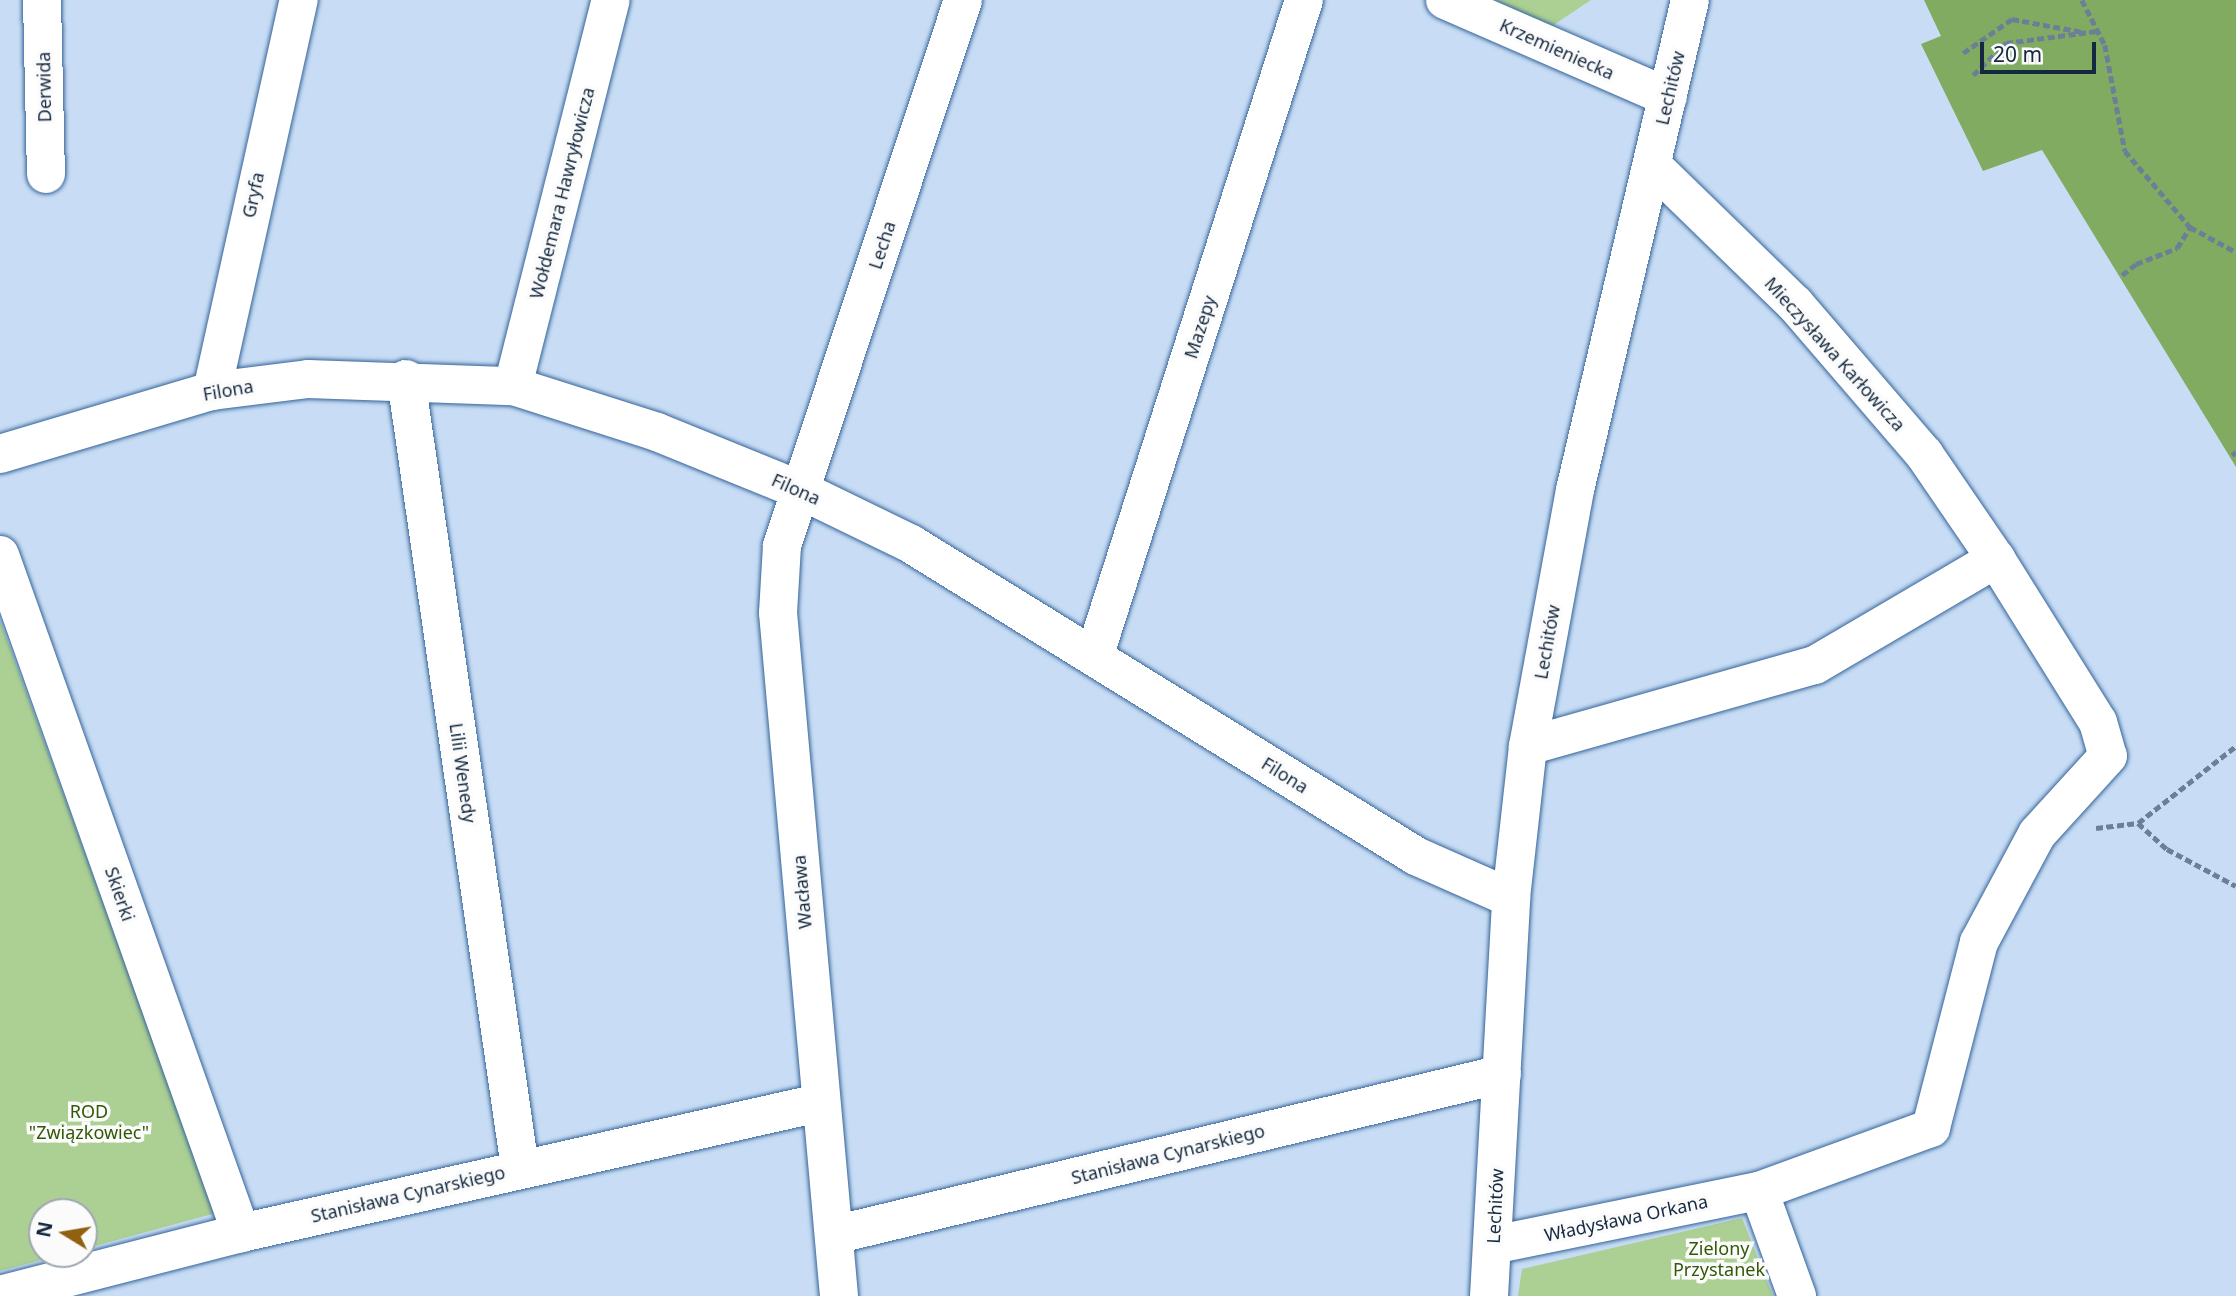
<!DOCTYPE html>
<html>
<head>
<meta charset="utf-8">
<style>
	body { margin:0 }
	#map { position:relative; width:2236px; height:1296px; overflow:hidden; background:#c8ddf5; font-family:"Noto Sans",sans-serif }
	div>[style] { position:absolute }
	.green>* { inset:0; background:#acd093 }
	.forest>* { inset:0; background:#81ab61 }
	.path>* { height:4.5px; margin-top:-2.25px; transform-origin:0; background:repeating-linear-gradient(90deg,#6b8097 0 7px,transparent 0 10.5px) }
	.roads { filter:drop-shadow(0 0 2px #35649a) drop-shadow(0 0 2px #35649a) }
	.minor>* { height:38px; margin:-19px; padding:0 19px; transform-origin:19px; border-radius:19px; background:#fff }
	span { translate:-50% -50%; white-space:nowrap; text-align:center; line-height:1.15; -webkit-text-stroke:7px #fbfbfb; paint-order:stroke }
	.street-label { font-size:18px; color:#142940 }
	.park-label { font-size:18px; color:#325806 }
	.north { position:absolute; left:28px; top:1198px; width:70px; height:70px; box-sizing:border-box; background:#fbfbfb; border:2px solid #9fa7b0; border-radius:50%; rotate:281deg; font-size:19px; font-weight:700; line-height:28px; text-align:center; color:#142940 }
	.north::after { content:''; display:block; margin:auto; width:24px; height:32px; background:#926110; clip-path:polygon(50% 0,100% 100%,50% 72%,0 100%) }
	.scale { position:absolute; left:1980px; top:42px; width:116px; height:32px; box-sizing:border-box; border:4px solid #142940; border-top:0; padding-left:9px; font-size:21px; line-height:24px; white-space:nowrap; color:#142940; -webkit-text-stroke:5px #fbfbfb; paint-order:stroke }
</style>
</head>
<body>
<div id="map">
	<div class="green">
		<div style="clip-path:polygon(1495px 0,1591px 0,1552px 26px)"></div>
		<div style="clip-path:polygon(0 620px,216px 1213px,84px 1249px,84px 1212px,42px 1212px,42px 1254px,64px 1254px,0 1271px)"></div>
		<div style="clip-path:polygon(1742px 1218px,1773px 1296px,1518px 1296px,1522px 1269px)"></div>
	</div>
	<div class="forest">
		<div style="clip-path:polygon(1924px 0,2236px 0,2236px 467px,2042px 150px,1983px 171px,1921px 44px,1941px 36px)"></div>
	</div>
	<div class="path">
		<div style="left:2082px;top:0;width:51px;rotate:62.9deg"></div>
		<div style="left:2105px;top:45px;width:108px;rotate:79.3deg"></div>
		<div style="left:2125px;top:151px;width:100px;rotate:49.5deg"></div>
		<div style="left:1963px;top:53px;width:60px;rotate:-34.8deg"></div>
		<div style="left:2012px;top:19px;width:72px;rotate:10.4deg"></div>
		<div style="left:1973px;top:75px;width:46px;rotate:-44.1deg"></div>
		<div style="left:2006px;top:43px;width:92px;rotate:-7.5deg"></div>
		<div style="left:2122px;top:275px;width:18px;rotate:-38deg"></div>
		<div style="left:2136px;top:264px;width:44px;rotate:-21.3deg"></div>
		<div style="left:2177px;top:248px;width:25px;rotate:-58deg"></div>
		<div style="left:2190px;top:227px;width:52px;rotate:28.5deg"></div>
		<div style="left:2232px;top:455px;width:5px;rotate:-37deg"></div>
		<div style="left:2138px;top:823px;width:39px;rotate:42deg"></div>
		<div style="left:2167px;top:849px;width:78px;rotate:28.2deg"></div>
		<div style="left:2096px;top:828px;width:42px;rotate:-6.8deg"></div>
		<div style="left:2138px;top:823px;width:125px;rotate:-38.2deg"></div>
	</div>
	<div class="roads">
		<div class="minor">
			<div style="left:42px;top:0;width:174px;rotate:88.7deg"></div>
			<div style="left:1445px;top:0;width:243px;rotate:23.5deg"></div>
			<div style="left:1653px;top:166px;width:198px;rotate:44.2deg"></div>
			<div style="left:1795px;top:304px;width:198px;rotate:49.3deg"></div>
			<div style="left:1924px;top:454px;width:127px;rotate:55.6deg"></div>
			<div style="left:1996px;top:559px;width:192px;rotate:58deg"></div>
			<div style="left:2098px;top:722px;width:35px;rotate:74deg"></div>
			<div style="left:2108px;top:756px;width:105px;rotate:132.3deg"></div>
			<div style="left:2037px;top:834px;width:123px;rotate:118.2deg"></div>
			<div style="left:1979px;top:942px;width:192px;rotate:104.5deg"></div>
			<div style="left:1931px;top:1128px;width:183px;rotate:159.9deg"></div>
			<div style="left:406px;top:379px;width:797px;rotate:81.78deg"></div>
			<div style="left:513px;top:386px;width:398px;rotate:-75.8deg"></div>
			<div style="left:212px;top:391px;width:401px;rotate:-77.5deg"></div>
			<div style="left:0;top:454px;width:221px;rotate:-16.6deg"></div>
			<div style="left:212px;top:391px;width:97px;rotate:-7.1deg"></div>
			<div style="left:308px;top:379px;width:205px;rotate:2deg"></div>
			<div style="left:513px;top:386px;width:151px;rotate:17.7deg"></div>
			<div style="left:657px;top:432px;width:154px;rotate:22.1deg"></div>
			<div style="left:800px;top:490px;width:123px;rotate:25.9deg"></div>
			<div style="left:911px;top:544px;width:594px;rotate:31.71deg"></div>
			<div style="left:1416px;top:856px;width:104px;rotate:23.9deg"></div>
			<div style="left:0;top:555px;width:720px;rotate:70.43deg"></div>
			<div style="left:1095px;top:654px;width:687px;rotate:-72.28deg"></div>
			<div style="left:1528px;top:746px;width:298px;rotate:-15.8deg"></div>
			<div style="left:1815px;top:665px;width:210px;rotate:-30.4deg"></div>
			<div style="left:834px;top:1235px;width:687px;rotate:-13.55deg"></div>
			<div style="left:1493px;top:1245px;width:271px;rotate:-11.5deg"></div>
			<div style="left:1759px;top:1191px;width:112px;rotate:70.1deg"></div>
			<div style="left:0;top:1295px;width:249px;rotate:-14.4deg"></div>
			<div style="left:241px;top:1233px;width:592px;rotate:-12.68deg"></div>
			<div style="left:839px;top:1296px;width:686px;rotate:-95.1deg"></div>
			<div style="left:778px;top:613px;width:67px;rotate:-86.6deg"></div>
			<div style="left:782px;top:546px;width:575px;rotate:-71.66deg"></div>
			<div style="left:1489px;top:1296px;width:399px;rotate:-86.8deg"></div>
			<div style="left:1511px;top:898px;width:153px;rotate:-83.6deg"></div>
			<div style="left:1528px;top:746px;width:260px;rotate:-79.6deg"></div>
			<div style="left:1575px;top:490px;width:503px;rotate:-76.79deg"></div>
		</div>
	</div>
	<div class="street-label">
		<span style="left:1557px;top:49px;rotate:24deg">Krzemieniecka</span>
		<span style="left:44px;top:87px;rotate:-91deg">Derwida</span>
		<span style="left:1670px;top:88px;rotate:-77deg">Lechitów</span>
		<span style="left:562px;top:193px;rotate:-76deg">Wołdemara Hawryłowicza</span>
		<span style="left:253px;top:195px;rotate:-78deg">Gryfa</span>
		<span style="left:882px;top:245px;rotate:-72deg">Lecha</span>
		<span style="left:1200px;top:327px;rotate:-72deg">Mazepy</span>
		<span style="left:1835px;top:354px;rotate:48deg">Mieczysława Karłowicza</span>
		<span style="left:228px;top:390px;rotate:-10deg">Filona</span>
		<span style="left:796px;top:489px;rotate:24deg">Filona</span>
		<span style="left:1547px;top:642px;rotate:-80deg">Lechitów</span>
		<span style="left:463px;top:773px;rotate:82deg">Lilii Wenedy</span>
		<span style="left:1285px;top:775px;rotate:32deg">Filona</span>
		<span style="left:802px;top:892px;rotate:-95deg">Wacława</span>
		<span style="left:120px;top:894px;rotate:71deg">Skierki</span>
		<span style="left:1168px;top:1154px;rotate:-14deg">Stanisława Cynarskiego</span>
		<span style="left:408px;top:1194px;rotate:-13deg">Stanisława Cynarskiego</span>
		<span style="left:1495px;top:1206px;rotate:-87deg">Lechitów</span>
		<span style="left:1626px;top:1218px;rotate:-12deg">Władysława Orkana</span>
	</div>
	<div class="park-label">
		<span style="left:89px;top:1122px">ROD<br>"Związkowiec"</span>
		<span style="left:1719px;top:1259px">Zielony<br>Przystanek</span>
	</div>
	<div class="north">N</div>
	<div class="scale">20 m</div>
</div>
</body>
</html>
